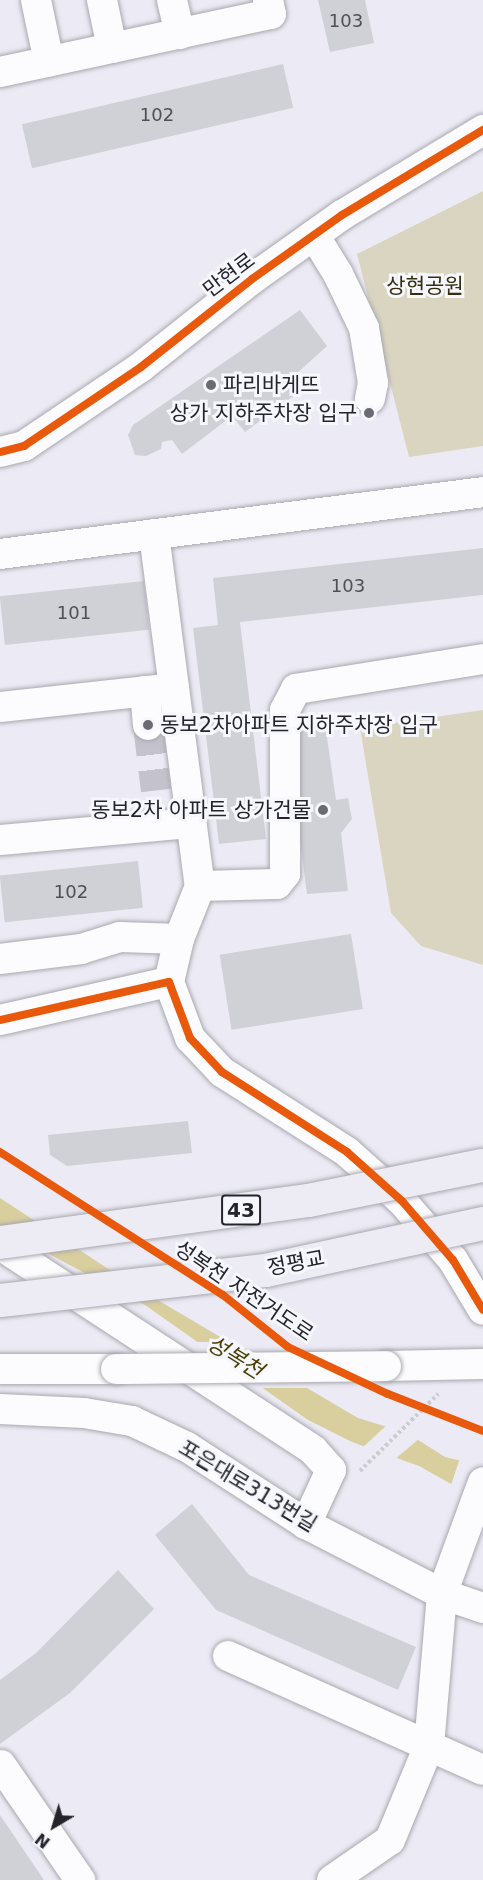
<!DOCTYPE html>
<html>
<head>
<meta charset="utf-8">
<style>
	body { margin:0 }
	#map { position:relative; width:483px; height:1880px; overflow:hidden; background:#ecebf5; font-family:"DejaVu Sans","Noto Sans KR",sans-serif }
	div>[style] { position:absolute }
	.green>* { inset:0; background:#dad5c1 }
	.water>* { inset:0; background:#d9ce9e }
	.pier>* { inset:0; background:#ecebf5 }
	.building>* { inset:0; background:#d0d0d7; transform-origin:0 0 }
	.minor-tunnel>* { height:30px; margin-top:-15px; transform-origin:0; background:repeating-linear-gradient(90deg,#c4c3cd 0 30px,transparent 0 45px) }
	.path>* { height:4px; margin-top:-2px; transform-origin:0; background:repeating-linear-gradient(90deg,#cccbcf 0 3px,transparent 0 6px) }
	.roads { filter:drop-shadow(0 0 2px #a8a8af) drop-shadow(0 0 2px #a8a8af) }
	.minor>* { height:30px; margin:-15px; padding:0 15px; transform-origin:15px; border-radius:15px; background:#fcfcfe }
	.bridges { filter:drop-shadow(0 0 2px #a8a8af) drop-shadow(0 0 2px #a8a8af) }
	.minor-bridge>* { height:30px; margin:-15px; padding:0 15px; transform-origin:15px; border-radius:15px; background:#fcfcfe }
	.major-bridge>* { height:33px; margin:-16.5px; padding:0 16.5px; transform-origin:16.5px; border-radius:16.5px; background:#edecf5 }
	.cycleway>* { height:8px; margin:-4px; padding:0 4px; transform-origin:4px; border-radius:4px; background:#e8590c }
	.dots>* { width:16px; height:16px; translate:-50% -50%; box-sizing:border-box; border:3px solid #f6f6fd; border-radius:50% }
	span { translate:-50% -50%; white-space:nowrap; text-align:center; line-height:1.15; -webkit-text-stroke:6px #f6f6fd; paint-order:stroke }
	.number-label { font-size:18px; color:#504f56 }
	.number-label span { -webkit-text-stroke-width:0 }
	.shield-label span { padding:2px 4px; background:#f6f6fd; border:2px solid; border-radius:4px; -webkit-text-stroke-width:0 }
	.shield-label { font-size:20px; color:#25242b; font-weight:700 }
	.street-label { font-size:21px; color:#25242b }
	.park-label { font-size:21px; color:#352f0e }
	.poi-label { font-size:21px; color:#25242b }
	.left { translate:0 -50%; text-align:left }
	.right { translate:-100% -50%; text-align:right }
	.water-label { font-size:22px; color:#4c4104; font-style:italic }
	.north { position:absolute; left:24px; top:1796px; width:60px; height:60px; -webkit-text-stroke:4px #f6f6fd; paint-order:stroke; rotate:218deg; font-size:16px; font-weight:700; line-height:24px; text-align:center; color:#25242b }
	.north::after { content:''; display:block; margin:auto; width:21px; height:27px; background:#25242b; clip-path:polygon(50% 0,100% 100%,50% 72%,0 100%) }
</style>
</head>
<body>
<div id="map">
	<div class="green">
		<div style="clip-path:polygon(483px 191px,483px 446px,409px 457px,357px 254px)"></div>
		<div style="clip-path:polygon(483px 710px,483px 965px,421px 946px,391px 913px,360px 728px)"></div>
	</div>
	<div class="water">
		<div style="clip-path:polygon(0 1198px,139px 1289px,358px 1418px,407px 1433px,445px 1457px,483px 1466px,460px 1489px,419px 1466px,352px 1442px,308px 1420px,145px 1305px,0 1228px)"></div>
	</div>
	<div class="pier">
		<div style="clip-path:polygon(194px 1342px,240px 1342px,316px 1388px,256px 1388px)"></div>
		<div style="clip-path:polygon(389px 1423px,420px 1438px,394px 1460px,361px 1449px)"></div>
		<div style="clip-path:polygon(460px 1458px,483px 1463px,483px 1500px,450px 1488px)"></div>
	</div>
	<div class="building">
		<div style="clip-path:polygon(318px 0,365px 0,374px 43px,330px 52px)"></div>
		<div style="left:283px;top:64px;width:45px;height:268px;rotate:77deg"></div>
		<div style="clip-path:polygon(300px 310px,327px 346px,294px 376px,299px 392px,245px 432px,232px 416px,182px 454px,172px 440px,162px 442px,161px 449px,146px 456px,135px 455px,128px 435px,133px 425px)"></div>
		<div style="clip-path:polygon(483px 548px,483px 595px,240px 622px,266px 839px,219px 844px,193px 628px,218px 625px,213px 578px)"></div>
		<div style="left:144px;top:581px;width:49px;height:145px;rotate:84deg"></div>
		<div style="clip-path:polygon(325px 723px,336px 800px,348px 798px,352px 819px,341px 833px,348px 891px,307px 894px,286px 732px)"></div>
		<div style="left:138px;top:861px;width:47px;height:139px;rotate:84deg"></div>
		<div style="left:351px;top:934px;width:76px;height:133px;rotate:81deg"></div>
		<div style="clip-path:polygon(188px 1121px,192px 1153px,67px 1166px,50px 1155px,48px 1135px)"></div>
		<div style="clip-path:polygon(192px 1504px,249px 1575px,416px 1647px,398px 1690px,216px 1610px,155px 1535px)"></div>
		<div style="clip-path:polygon(118px 1570px,154px 1609px,70px 1693px,0 1744px,0 1680px,36px 1653px)"></div>
		<div style="clip-path:polygon(0 1815px,44px 1880px,0 1880px)"></div>
	</div>
	<div class="minor-tunnel">
		<div style="left:148px;top:725px;width:66px;rotate:83.1deg"></div>
	</div>
	<div class="path">
		<div style="left:360px;top:1471px;width:110px;rotate:-44.6deg"></div>
	</div>
	<div class="roads">
		<div class="minor">
			<div style="left:36px;top:0;width:63px;rotate:78.2deg"></div>
			<div style="left:102px;top:0;width:49px;rotate:78.2deg"></div>
			<div style="left:172px;top:0;width:35px;rotate:77deg"></div>
			<div style="left:0;top:72px;width:277px;rotate:-12.1deg"></div>
			<div style="left:271px;top:14px;width:14px;rotate:-102deg"></div>
			<div style="left:314px;top:235px;width:46px;rotate:58.4deg"></div>
			<div style="left:338px;top:274px;width:60px;rotate:64.3deg"></div>
			<div style="left:364px;top:328px;width:56px;rotate:80.7deg"></div>
			<div style="left:373px;top:383px;width:16px;rotate:101deg"></div>
			<div style="left:0;top:452px;width:25px;rotate:-14deg"></div>
			<div style="left:24px;top:446px;width:141px;rotate:-34deg"></div>
			<div style="left:141px;top:367px;width:142px;rotate:-38.4deg"></div>
			<div style="left:252px;top:279px;width:110px;rotate:-35.4deg"></div>
			<div style="left:342px;top:215px;width:165px;rotate:-31.1deg"></div>
			<div style="left:154px;top:534px;width:355px;rotate:82.6deg"></div>
			<div style="left:200px;top:886px;width:57px;rotate:111.6deg"></div>
			<div style="left:179px;top:939px;width:44px;rotate:103.1deg"></div>
			<div style="left:0;top:554px;width:487px;rotate:-7.3deg"></div>
			<div style="left:145px;top:691px;width:34px;rotate:85deg"></div>
			<div style="left:0;top:707px;width:175px;rotate:-6.2deg"></div>
			<div style="left:0;top:840px;width:192px;rotate:-5.1deg"></div>
			<div style="left:200px;top:886px;width:77px;rotate:-1.5deg"></div>
			<div style="left:277px;top:884px;width:13px;rotate:-51deg"></div>
			<div style="left:285px;top:874px;width:164px;rotate:-90deg"></div>
			<div style="left:285px;top:710px;width:24px;rotate:-62deg"></div>
			<div style="left:296px;top:689px;width:189px;rotate:-9.1deg"></div>
			<div style="left:0;top:959px;width:82px;rotate:-7deg"></div>
			<div style="left:81px;top:949px;width:41px;rotate:-17.1deg"></div>
			<div style="left:120px;top:937px;width:59px;rotate:1.9deg"></div>
			<div style="left:0;top:1020px;width:173px;rotate:-12.7deg"></div>
			<div style="left:169px;top:982px;width:60px;rotate:69.4deg"></div>
			<div style="left:190px;top:1038px;width:47px;rotate:46.7deg"></div>
			<div style="left:222px;top:1072px;width:148px;rotate:32.6deg"></div>
			<div style="left:347px;top:1152px;width:74px;rotate:41.7deg"></div>
			<div style="left:402px;top:1201px;width:78px;rotate:49.2deg"></div>
			<div style="left:453px;top:1260px;width:58px;rotate:59deg"></div>
			<div style="left:0;top:1245px;width:374px;rotate:33.2deg"></div>
			<div style="left:313px;top:1450px;width:27px;rotate:48deg"></div>
			<div style="left:331px;top:1470px;width:60px;rotate:114.8deg"></div>
			<div style="left:386px;top:1366px;width:97px;rotate:-1.2deg"></div>
			<div style="left:0;top:1369px;width:116px"></div>
			<div style="left:0;top:1409px;width:84px;rotate:2.7deg"></div>
			<div style="left:84px;top:1413px;width:49px;rotate:9.5deg"></div>
			<div style="left:132px;top:1421px;width:61px;rotate:25.3deg"></div>
			<div style="left:187px;top:1447px;width:142px;rotate:32.9deg"></div>
			<div style="left:306px;top:1524px;width:153px;rotate:27.2deg"></div>
			<div style="left:442px;top:1594px;width:43px;rotate:18.9deg"></div>
			<div style="left:228px;top:1656px;width:279px;rotate:24.1deg"></div>
			<div style="left:1px;top:1765px;width:140px;rotate:55.5deg"></div>
			<div style="left:332px;top:1880px;width:70px;rotate:-34.6deg"></div>
			<div style="left:390px;top:1840px;width:102px;rotate:-67.5deg"></div>
			<div style="left:429px;top:1746px;width:153px;rotate:-85.1deg"></div>
			<div style="left:442px;top:1594px;width:119px;rotate:-69.9deg"></div>
		</div>
	</div>
	<div class="bridges">
		<div class="minor-bridge">
			<div style="left:116px;top:1369px;width:270px;rotate:-0.6deg"></div>
		</div>
		<div class="major-bridge">
			<div style="left:0;top:1242px;width:311px;rotate:-7.8deg"></div>
			<div style="left:308px;top:1200px;width:177px;rotate:-11.4deg"></div>
			<div style="left:0;top:1300px;width:267px;rotate:-6.5deg"></div>
			<div style="left:265px;top:1270px;width:223px;rotate:-12.2deg"></div>
		</div>
	</div>
	<div class="cycleway">
		<div style="left:0;top:452px;width:25px;rotate:-14deg"></div>
		<div style="left:24px;top:446px;width:141px;rotate:-34deg"></div>
		<div style="left:141px;top:367px;width:142px;rotate:-38.4deg"></div>
		<div style="left:252px;top:279px;width:110px;rotate:-35.4deg"></div>
		<div style="left:342px;top:215px;width:165px;rotate:-31.1deg"></div>
		<div style="left:0;top:1020px;width:173px;rotate:-12.7deg"></div>
		<div style="left:169px;top:982px;width:60px;rotate:69.4deg"></div>
		<div style="left:190px;top:1038px;width:47px;rotate:46.7deg"></div>
		<div style="left:222px;top:1072px;width:148px;rotate:32.6deg"></div>
		<div style="left:347px;top:1152px;width:74px;rotate:41.7deg"></div>
		<div style="left:402px;top:1201px;width:78px;rotate:49.2deg"></div>
		<div style="left:453px;top:1260px;width:58px;rotate:59deg"></div>
		<div style="left:0;top:1152px;width:265px;rotate:32.7deg"></div>
		<div style="left:223px;top:1295px;width:83px;rotate:38.7deg"></div>
		<div style="left:288px;top:1347px;width:110px;rotate:25.2deg"></div>
		<div style="left:388px;top:1394px;width:102px;rotate:21.3deg"></div>
	</div>
	<div class="dots">
		<div style="left:211px;top:385px;background:#6b6a72"></div>
		<div style="left:369px;top:413px;background:#6b6a72"></div>
		<div style="left:148px;top:725px;background:#6b6a72"></div>
		<div style="left:323px;top:810px;background:#6b6a72"></div>
	</div>
	<div class="number-label">
		<span style="left:346px;top:21px">103</span>
		<span style="left:157px;top:115px">102</span>
		<span style="left:348px;top:586px">103</span>
		<span style="left:74px;top:613px">101</span>
		<span style="left:71px;top:892px">102</span>
	</div>
	<div class="shield-label">
		<span style="left:241px;top:1210px">43</span>
	</div>
	<div class="street-label">
		<span style="left:229px;top:275px;rotate:-37deg">만현로</span>
		<span style="left:296px;top:1263px;rotate:-11deg">정평교</span>
		<span style="left:244px;top:1291px;rotate:34deg">성복천 자전거도로</span>
		<span style="left:248px;top:1486px;rotate:31deg">포은대로313번길</span>
	</div>
	<div class="park-label">
		<span style="left:425px;top:286px">상현공원</span>
	</div>
	<div class="poi-label">
		<span class="left" style="left:223px;top:385px">파리바게뜨</span>
		<span class="right" style="left:357px;top:413px">상가 지하주차장 입구</span>
		<span class="left" style="left:160px;top:725px">동보2차아파트 지하주차장 입구</span>
		<span class="right" style="left:311px;top:810px">동보2차 아파트 상가건물</span>
	</div>
	<div class="water-label">
		<span style="left:235px;top:1357px;rotate:32deg">성복천</span>
	</div>
	<div class="north">N</div>
</div>
</body>
</html>
